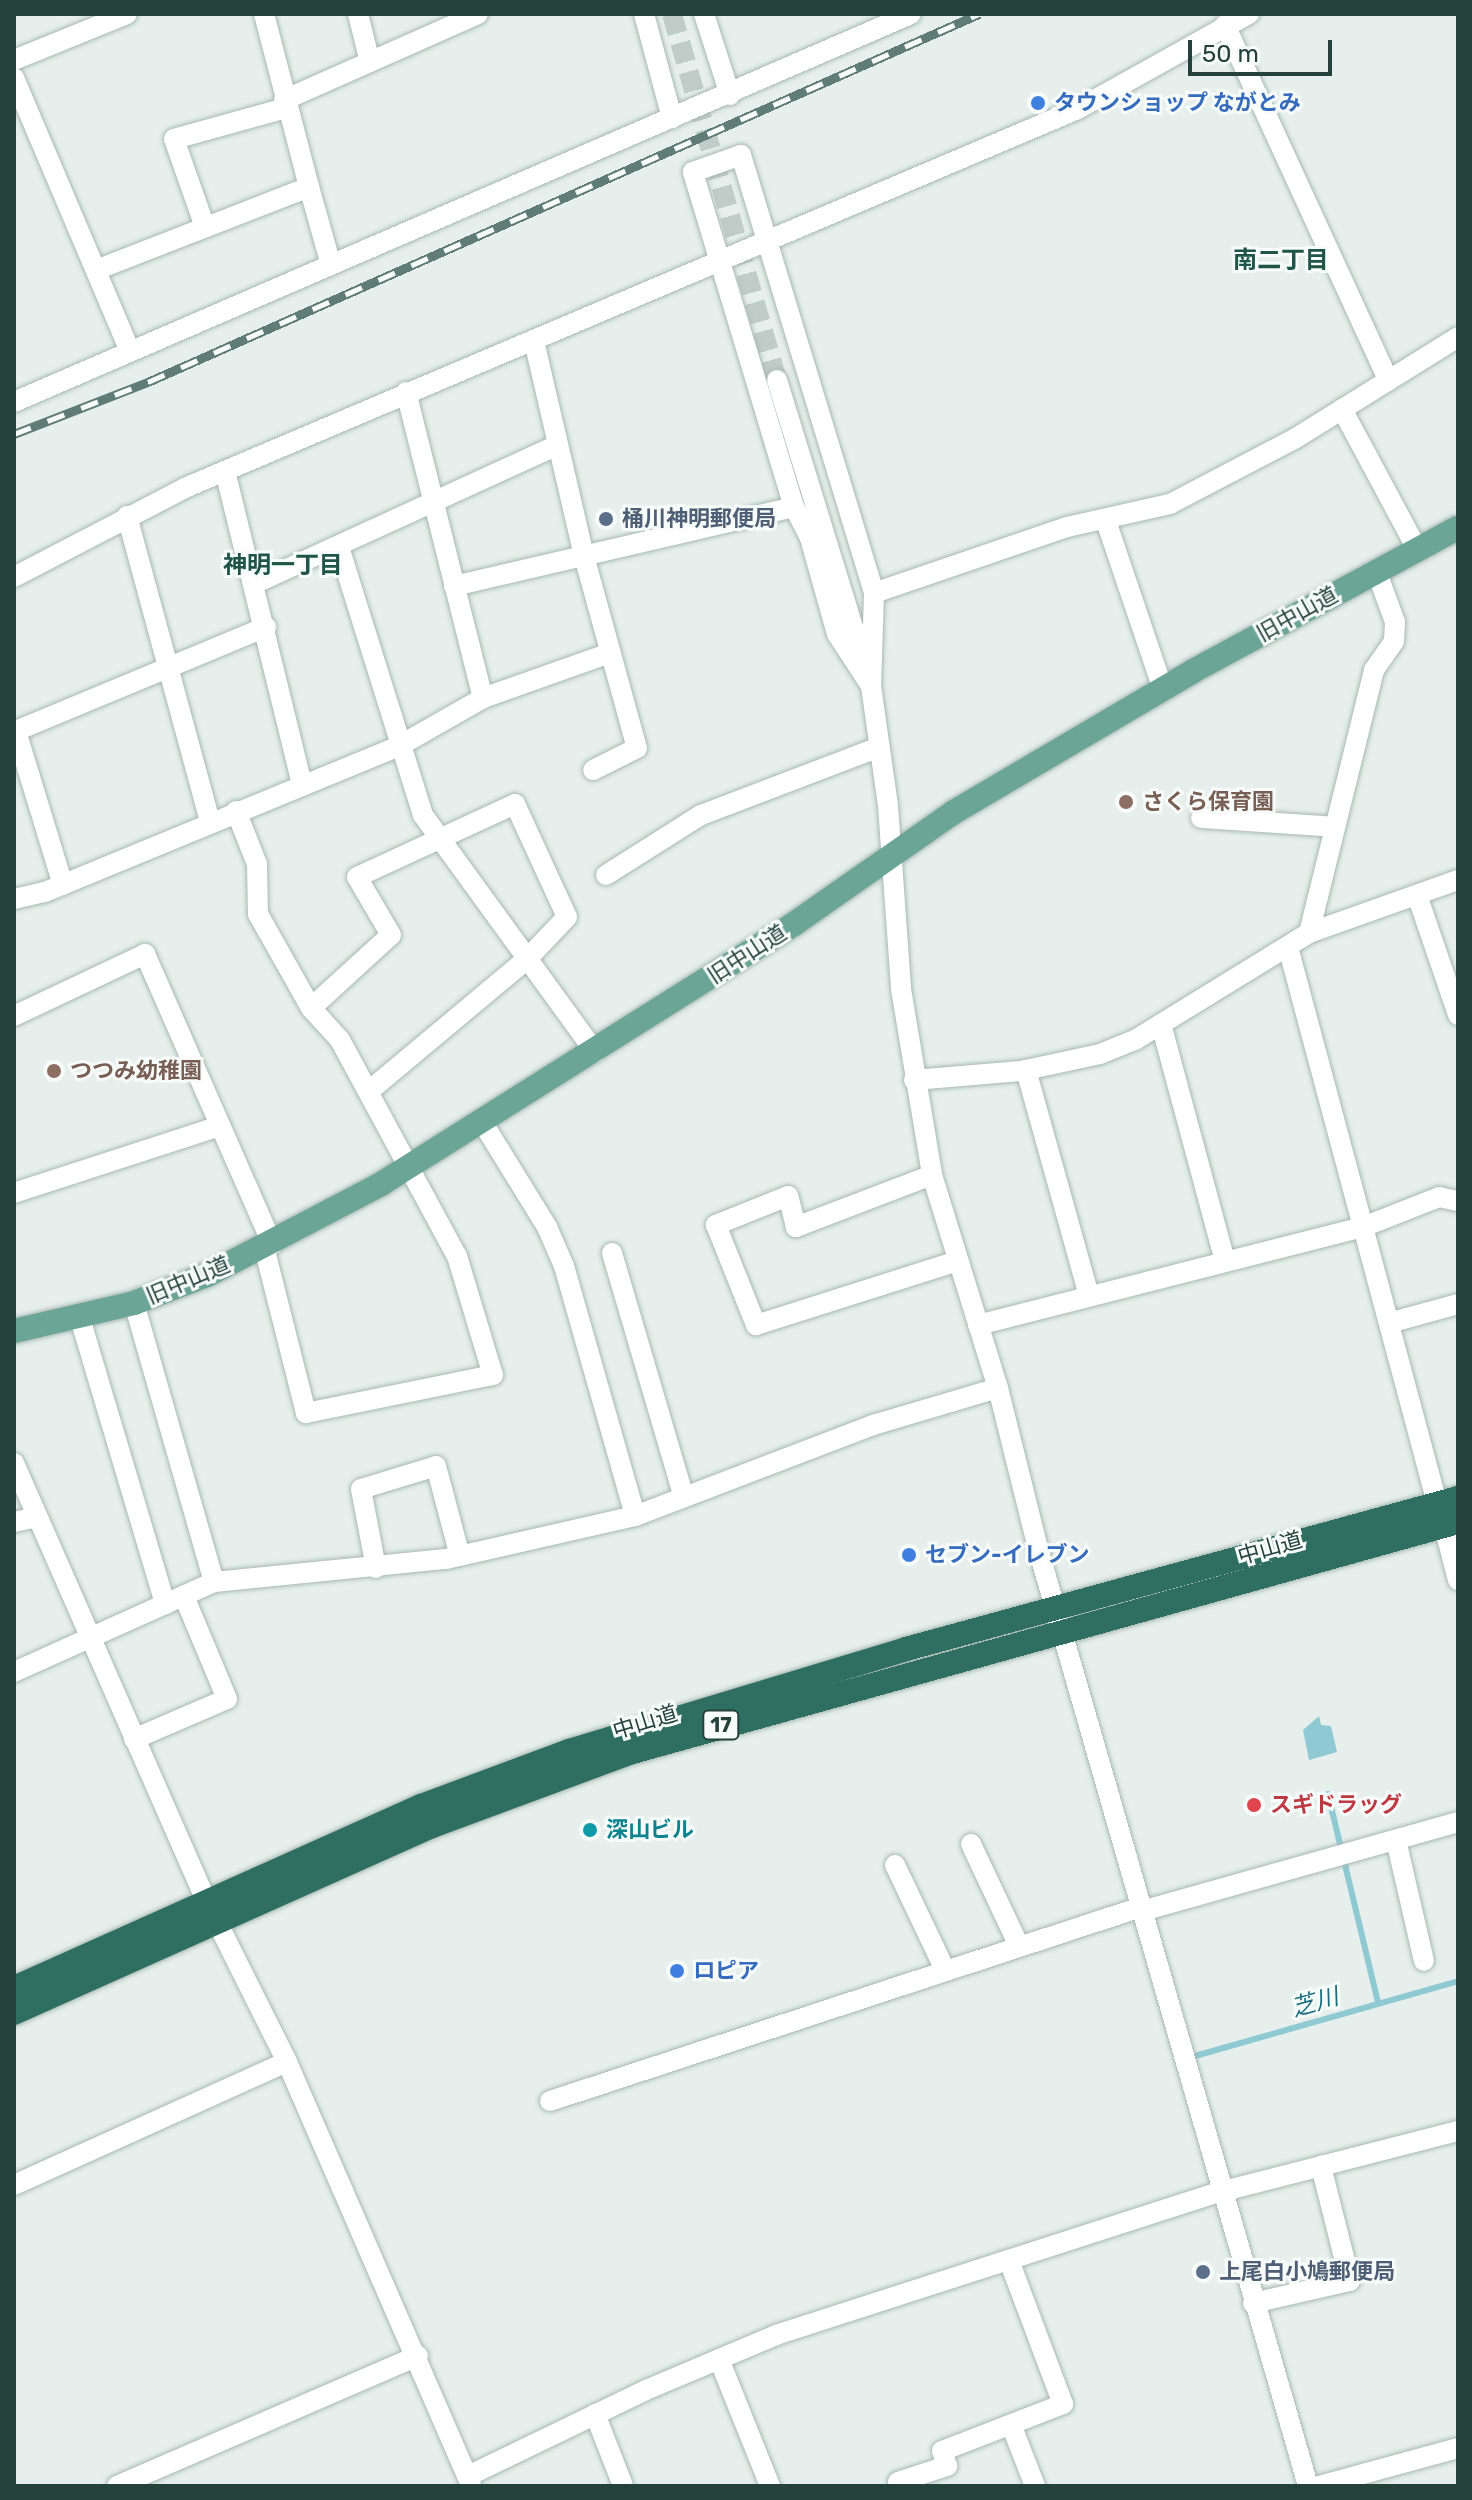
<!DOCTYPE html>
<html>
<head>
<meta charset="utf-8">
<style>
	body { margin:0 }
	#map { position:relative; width:1472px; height:2500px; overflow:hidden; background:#e6efeb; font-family:Rubik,"Noto Sans JP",sans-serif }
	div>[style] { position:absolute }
	.water>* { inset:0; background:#8ec9d4 }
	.stream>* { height:6px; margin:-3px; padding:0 3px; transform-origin:3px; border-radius:3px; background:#8ec9d4 }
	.minor-tunnel>* { height:20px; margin-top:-10px; transform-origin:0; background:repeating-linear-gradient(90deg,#bfccc8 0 20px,transparent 0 30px) }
	.roads { filter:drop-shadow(0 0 2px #a8b8b2) drop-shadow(0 0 2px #a8b8b2) }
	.minor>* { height:20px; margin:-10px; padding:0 10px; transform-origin:10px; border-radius:10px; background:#fff }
	.major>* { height:24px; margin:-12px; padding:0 12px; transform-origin:12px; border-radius:12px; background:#6aa596 }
	.highway>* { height:24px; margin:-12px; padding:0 12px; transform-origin:12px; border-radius:12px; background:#2f6f62 }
	.rail>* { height:9px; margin-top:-4.5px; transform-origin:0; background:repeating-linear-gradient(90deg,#f7fbf9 0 18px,#5f7d75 0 36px); box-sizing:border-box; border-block:2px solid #5f7d75 }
	.dots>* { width:22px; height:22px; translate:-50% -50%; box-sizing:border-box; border:4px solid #f7fbf9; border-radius:50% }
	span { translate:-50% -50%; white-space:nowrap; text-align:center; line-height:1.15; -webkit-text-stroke:6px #f7fbf9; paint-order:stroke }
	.shield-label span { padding:2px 6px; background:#f7fbf9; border:2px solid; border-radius:6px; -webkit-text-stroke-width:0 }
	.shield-label { font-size:20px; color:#24423a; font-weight:700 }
	.shop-label { font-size:22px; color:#366cbe; font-weight:700 }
	.left { translate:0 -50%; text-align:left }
	.service-label { font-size:22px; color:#4e5e75; font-weight:700 }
	.street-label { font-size:22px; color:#24423a }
	.education-label { font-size:22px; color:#785e54; font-weight:700 }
	.health-label { font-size:22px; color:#be3a42; font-weight:700 }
	.culture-label { font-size:22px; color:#0d838f; font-weight:700 }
	.neighbourhood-label { font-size:24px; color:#1f5548; font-weight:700 }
	.water-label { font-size:24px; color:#1c6f80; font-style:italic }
	.frame { position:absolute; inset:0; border:16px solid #24423a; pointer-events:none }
	.scale { position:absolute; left:1188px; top:40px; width:144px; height:36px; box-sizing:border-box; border:4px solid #24423a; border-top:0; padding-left:10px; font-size:24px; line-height:28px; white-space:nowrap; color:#24423a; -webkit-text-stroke:6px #f7fbf9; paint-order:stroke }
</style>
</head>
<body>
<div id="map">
	<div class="water">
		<div style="clip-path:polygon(1319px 1716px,1321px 1725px,1331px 1726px,1337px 1752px,1309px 1760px,1303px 1730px)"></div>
	</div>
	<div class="stream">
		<div style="left:1328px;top:1794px;width:215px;rotate:76.5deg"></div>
		<div style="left:1188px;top:2058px;width:281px;rotate:-15.9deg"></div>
	</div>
	<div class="minor-tunnel">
		<div style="left:672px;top:14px;width:381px;rotate:74deg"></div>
	</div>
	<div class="roads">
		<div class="minor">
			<div style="left:264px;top:14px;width:179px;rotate:75.4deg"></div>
			<div style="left:358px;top:14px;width:49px;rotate:76deg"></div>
			<div style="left:644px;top:14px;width:108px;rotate:74.9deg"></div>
			<div style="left:704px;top:14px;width:85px;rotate:72.2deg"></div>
			<div style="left:1225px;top:25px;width:391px;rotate:65.3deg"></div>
			<div style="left:14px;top:60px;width:122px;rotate:-22.2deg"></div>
			<div style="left:14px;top:78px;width:297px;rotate:67deg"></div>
			<div style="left:284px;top:100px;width:212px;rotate:-23.9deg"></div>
			<div style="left:741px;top:155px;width:458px;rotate:73.1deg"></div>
			<div style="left:874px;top:593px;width:93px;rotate:91.8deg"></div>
			<div style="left:871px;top:686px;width:62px;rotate:-123.2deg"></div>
			<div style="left:837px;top:634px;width:100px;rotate:-105.7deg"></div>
			<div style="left:810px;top:538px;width:35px;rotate:-117deg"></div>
			<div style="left:794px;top:507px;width:350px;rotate:-106.8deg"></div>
			<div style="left:693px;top:172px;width:51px;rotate:-19.5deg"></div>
			<div style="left:205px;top:227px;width:93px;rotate:-109.4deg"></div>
			<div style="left:174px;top:139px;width:116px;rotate:-15.5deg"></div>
			<div style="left:96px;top:270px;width:229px;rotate:-21.3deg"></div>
			<div style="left:309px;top:187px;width:81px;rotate:74.2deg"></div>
			<div style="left:534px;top:341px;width:221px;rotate:76.9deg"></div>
			<div style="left:584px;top:556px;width:199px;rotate:74.6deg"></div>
			<div style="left:637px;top:748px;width:49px;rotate:153.4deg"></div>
			<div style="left:777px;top:380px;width:320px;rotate:72.9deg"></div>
			<div style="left:871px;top:686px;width:121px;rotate:81.9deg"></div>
			<div style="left:888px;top:806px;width:183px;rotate:85.9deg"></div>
			<div style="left:901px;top:989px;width:189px;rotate:80.5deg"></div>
			<div style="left:932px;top:1175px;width:223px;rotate:72.8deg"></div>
			<div style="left:998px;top:1388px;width:169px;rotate:76deg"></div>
			<div style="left:1039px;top:1552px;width:972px;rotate:73.93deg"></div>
			<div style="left:406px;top:392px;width:316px;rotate:75.9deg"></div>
			<div style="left:14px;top:402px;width:977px;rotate:-23.39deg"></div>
			<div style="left:1342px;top:409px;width:159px;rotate:61.8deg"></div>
			<div style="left:225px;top:471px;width:322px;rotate:76.2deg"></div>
			<div style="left:127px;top:516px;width:316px;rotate:74.8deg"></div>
			<div style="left:1106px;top:521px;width:177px;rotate:71.3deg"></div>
			<div style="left:339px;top:547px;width:281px;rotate:72.6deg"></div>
			<div style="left:423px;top:815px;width:293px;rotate:54deg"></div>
			<div style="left:14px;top:577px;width:195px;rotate:-27.5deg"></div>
			<div style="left:187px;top:487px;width:968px;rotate:-22.99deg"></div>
			<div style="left:1078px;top:109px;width:196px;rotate:-29.1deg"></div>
			<div style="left:256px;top:583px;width:332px;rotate:-24.6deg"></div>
			<div style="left:454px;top:586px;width:349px;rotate:-13.1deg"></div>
			<div style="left:874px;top:593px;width:204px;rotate:-18.9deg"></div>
			<div style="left:1067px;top:527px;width:106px;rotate:-12.6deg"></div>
			<div style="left:1170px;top:504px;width:142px;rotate:-27.6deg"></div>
			<div style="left:1296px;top:438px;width:191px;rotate:-31.9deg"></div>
			<div style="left:236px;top:811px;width:57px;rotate:68.4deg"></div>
			<div style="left:257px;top:864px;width:50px;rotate:88.9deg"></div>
			<div style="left:258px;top:914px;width:108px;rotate:60.6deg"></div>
			<div style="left:311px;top:1008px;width:43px;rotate:47.8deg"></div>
			<div style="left:340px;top:1040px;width:246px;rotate:61.6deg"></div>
			<div style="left:457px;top:1256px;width:124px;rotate:73.2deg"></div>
			<div style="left:493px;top:1375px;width:191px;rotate:168.5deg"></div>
			<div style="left:306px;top:1413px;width:171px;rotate:-104.2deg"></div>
			<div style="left:1201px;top:818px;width:134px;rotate:3.8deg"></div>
			<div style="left:606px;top:875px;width:112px;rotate:-32.3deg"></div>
			<div style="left:701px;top:815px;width:191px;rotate:-20.9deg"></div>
			<div style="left:63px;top:885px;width:161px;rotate:-107deg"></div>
			<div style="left:16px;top:731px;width:271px;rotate:-22.6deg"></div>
			<div style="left:1417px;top:895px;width:127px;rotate:71.1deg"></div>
			<div style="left:14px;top:899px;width:32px;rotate:-13deg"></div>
			<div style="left:45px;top:892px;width:383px;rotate:-22.4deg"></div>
			<div style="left:399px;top:746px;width:97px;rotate:-29.7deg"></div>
			<div style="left:483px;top:698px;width:135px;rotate:-19.5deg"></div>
			<div style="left:1309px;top:933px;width:271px;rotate:-76.1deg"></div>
			<div style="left:1374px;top:670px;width:35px;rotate:-55deg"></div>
			<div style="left:1394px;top:641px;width:19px;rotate:-87deg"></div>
			<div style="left:1395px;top:622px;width:55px;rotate:-110.1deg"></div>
			<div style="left:1288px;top:947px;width:576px;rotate:75deg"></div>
			<div style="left:311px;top:1008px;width:108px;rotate:-42.4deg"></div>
			<div style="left:391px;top:935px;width:67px;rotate:-120.4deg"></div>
			<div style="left:357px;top:877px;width:174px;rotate:-24.8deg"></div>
			<div style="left:515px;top:804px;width:124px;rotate:65.3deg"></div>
			<div style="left:567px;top:917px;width:58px;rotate:133.6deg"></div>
			<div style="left:527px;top:959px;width:207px;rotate:140.1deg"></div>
			<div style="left:14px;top:1016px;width:145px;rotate:-25.3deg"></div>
			<div style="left:145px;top:954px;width:317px;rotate:66.3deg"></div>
			<div style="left:1161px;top:1024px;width:246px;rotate:74.9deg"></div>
			<div style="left:1026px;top:1070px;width:235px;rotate:74.4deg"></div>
			<div style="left:914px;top:1080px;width:107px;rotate:-4.8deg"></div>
			<div style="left:1021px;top:1071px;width:81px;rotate:-12.1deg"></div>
			<div style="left:1100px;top:1054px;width:38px;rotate:-22deg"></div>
			<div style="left:1135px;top:1040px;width:204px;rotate:-31.6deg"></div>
			<div style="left:1309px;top:933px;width:158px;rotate:-19.6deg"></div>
			<div style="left:481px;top:1120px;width:126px;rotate:58.3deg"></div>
			<div style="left:547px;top:1227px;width:43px;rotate:66.4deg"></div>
			<div style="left:564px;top:1266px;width:260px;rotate:74.1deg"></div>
			<div style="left:932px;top:1175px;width:146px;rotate:159.1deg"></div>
			<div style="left:796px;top:1227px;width:32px;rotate:-104deg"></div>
			<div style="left:788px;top:1196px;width:78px;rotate:158.1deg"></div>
			<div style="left:716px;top:1225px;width:108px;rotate:68.2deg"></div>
			<div style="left:756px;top:1325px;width:212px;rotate:-17.6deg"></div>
			<div style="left:14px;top:1193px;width:217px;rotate:-18deg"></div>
			<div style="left:612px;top:1253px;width:254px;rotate:73.6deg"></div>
			<div style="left:134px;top:1303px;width:290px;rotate:74deg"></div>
			<div style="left:79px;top:1315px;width:302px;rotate:73.4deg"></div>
			<div style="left:1389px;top:1323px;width:72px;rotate:-15.4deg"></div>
			<div style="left:978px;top:1325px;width:397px;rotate:-14.3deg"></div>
			<div style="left:1363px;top:1227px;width:82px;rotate:-21.5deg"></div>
			<div style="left:1439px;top:1197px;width:19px;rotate:12deg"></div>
			<div style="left:14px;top:1463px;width:480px;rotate:66.3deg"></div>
			<div style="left:207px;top:1902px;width:179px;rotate:63.4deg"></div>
			<div style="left:287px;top:2062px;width:462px;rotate:66.5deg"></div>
			<div style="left:14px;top:1522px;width:24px;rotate:-12deg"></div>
			<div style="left:1444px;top:1526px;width:56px;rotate:75.5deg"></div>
			<div style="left:376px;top:1568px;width:80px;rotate:-100.8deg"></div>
			<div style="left:361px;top:1489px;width:78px;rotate:-17deg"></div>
			<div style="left:436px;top:1466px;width:93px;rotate:75.1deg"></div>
			<div style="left:14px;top:1672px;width:219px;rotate:-24.2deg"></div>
			<div style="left:214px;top:1582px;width:233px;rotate:-5.7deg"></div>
			<div style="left:446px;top:1559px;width:194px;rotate:-12.8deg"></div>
			<div style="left:635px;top:1516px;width:255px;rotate:-20.9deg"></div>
			<div style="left:873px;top:1425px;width:130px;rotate:-16.5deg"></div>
			<div style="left:134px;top:1739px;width:101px;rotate:-23.3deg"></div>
			<div style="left:227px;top:1699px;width:112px;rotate:-112.7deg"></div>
			<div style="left:1396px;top:1840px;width:124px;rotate:77deg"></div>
			<div style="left:971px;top:1844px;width:113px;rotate:64.8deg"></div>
			<div style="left:895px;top:1865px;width:116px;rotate:64.5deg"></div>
			<div style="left:1142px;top:1911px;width:328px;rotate:-15.7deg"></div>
			<div style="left:550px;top:2101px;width:622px;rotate:-18.17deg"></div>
			<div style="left:14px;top:2185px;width:299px;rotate:-24.3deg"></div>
			<div style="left:1253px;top:2303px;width:99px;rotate:-12.8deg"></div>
			<div style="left:1350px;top:2281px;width:119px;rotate:-104.2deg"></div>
			<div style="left:719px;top:2359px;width:137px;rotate:68.1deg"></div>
			<div style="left:595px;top:2414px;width:77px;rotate:68.7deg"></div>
			<div style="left:1012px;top:2427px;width:63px;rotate:68.7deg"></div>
			<div style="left:470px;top:2475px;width:195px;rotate:-25.8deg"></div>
			<div style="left:646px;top:2390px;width:141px;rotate:-22.9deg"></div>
			<div style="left:776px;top:2335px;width:466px;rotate:-17.9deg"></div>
			<div style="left:1220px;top:2192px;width:246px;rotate:-14.4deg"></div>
			<div style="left:117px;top:2486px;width:328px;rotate:-23.4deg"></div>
			<div style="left:900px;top:2486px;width:4px;rotate:-117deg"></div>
			<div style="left:898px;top:2482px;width:52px;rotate:-18.1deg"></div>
			<div style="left:947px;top:2466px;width:16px;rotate:-108deg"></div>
			<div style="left:942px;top:2451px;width:130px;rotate:-21.2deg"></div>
			<div style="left:1063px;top:2404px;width:154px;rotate:-110.6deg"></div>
			<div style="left:1319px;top:2486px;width:144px;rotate:-15.3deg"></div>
		</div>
		<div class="major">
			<div style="left:14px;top:1331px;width:123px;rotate:-13.1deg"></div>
			<div style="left:134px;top:1303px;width:80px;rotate:-21.1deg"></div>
			<div style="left:209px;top:1274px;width:194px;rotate:-27.6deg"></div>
			<div style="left:381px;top:1184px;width:488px;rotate:-32.2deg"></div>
			<div style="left:794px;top:924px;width:195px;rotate:-35deg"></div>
			<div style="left:954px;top:812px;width:277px;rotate:-30.5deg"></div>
			<div style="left:1193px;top:671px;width:301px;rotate:-28.4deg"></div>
		</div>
		<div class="highway">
			<div style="left:14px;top:1988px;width:446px;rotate:-24.1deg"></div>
			<div style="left:421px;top:1806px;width:158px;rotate:-20.4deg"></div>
			<div style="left:569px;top:1751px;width:352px;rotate:-16.8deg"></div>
			<div style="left:906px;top:1649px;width:572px;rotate:-15.3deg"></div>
			<div style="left:14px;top:2013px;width:458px;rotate:-24.1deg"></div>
			<div style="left:432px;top:1826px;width:210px;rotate:-20.3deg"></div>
			<div style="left:629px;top:1753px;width:861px;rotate:-15.57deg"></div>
		</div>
	</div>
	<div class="rail">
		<div style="left:14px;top:434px;width:144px;rotate:-21.2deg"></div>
		<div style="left:148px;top:382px;width:909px;rotate:-23.89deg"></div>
	</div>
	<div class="dots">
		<div style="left:1038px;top:103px;background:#3f7fe0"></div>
		<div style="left:606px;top:519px;background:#5c6f8a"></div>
		<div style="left:1126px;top:802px;background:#8d6e63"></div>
		<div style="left:54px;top:1071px;background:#8d6e63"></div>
		<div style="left:909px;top:1555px;background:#3f7fe0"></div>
		<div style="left:1254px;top:1805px;background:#e0444e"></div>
		<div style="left:590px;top:1830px;background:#0f9aa8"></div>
		<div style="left:677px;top:1971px;background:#3f7fe0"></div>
		<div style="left:1203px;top:2272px;background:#5c6f8a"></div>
	</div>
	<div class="shield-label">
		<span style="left:721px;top:1725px">17</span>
	</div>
	<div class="shop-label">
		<span class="left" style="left:1054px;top:103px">タウンショップ ながとみ</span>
		<span class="left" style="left:925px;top:1555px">セブン-イレブン</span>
		<span class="left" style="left:693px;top:1971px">ロピア</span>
	</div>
	<div class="service-label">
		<span class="left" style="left:622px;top:519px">桶川神明郵便局</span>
		<span class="left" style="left:1219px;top:2272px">上尾白小鳩郵便局</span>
	</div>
	<div class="street-label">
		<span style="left:1297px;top:614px;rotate:-29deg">旧中山道</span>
		<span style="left:747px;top:954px;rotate:-33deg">旧中山道</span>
		<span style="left:188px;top:1280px;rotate:-23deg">旧中山道</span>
		<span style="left:1270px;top:1548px;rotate:-16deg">中山道</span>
		<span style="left:645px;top:1722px;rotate:-17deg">中山道</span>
	</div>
	<div class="education-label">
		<span class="left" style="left:1142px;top:802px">さくら保育園</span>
		<span class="left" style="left:70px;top:1071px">つつみ幼稚園</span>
	</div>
	<div class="health-label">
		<span class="left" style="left:1270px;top:1805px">スギドラッグ</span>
	</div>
	<div class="culture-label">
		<span class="left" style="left:606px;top:1830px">深山ビル</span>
	</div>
	<div class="neighbourhood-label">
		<span style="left:1281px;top:261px">南二丁目</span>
		<span style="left:283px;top:566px">神明一丁目</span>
	</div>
	<div class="water-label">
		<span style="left:1315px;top:2003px;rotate:-16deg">芝川</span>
	</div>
	<div class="frame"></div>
	<div class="scale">50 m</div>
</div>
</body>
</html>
